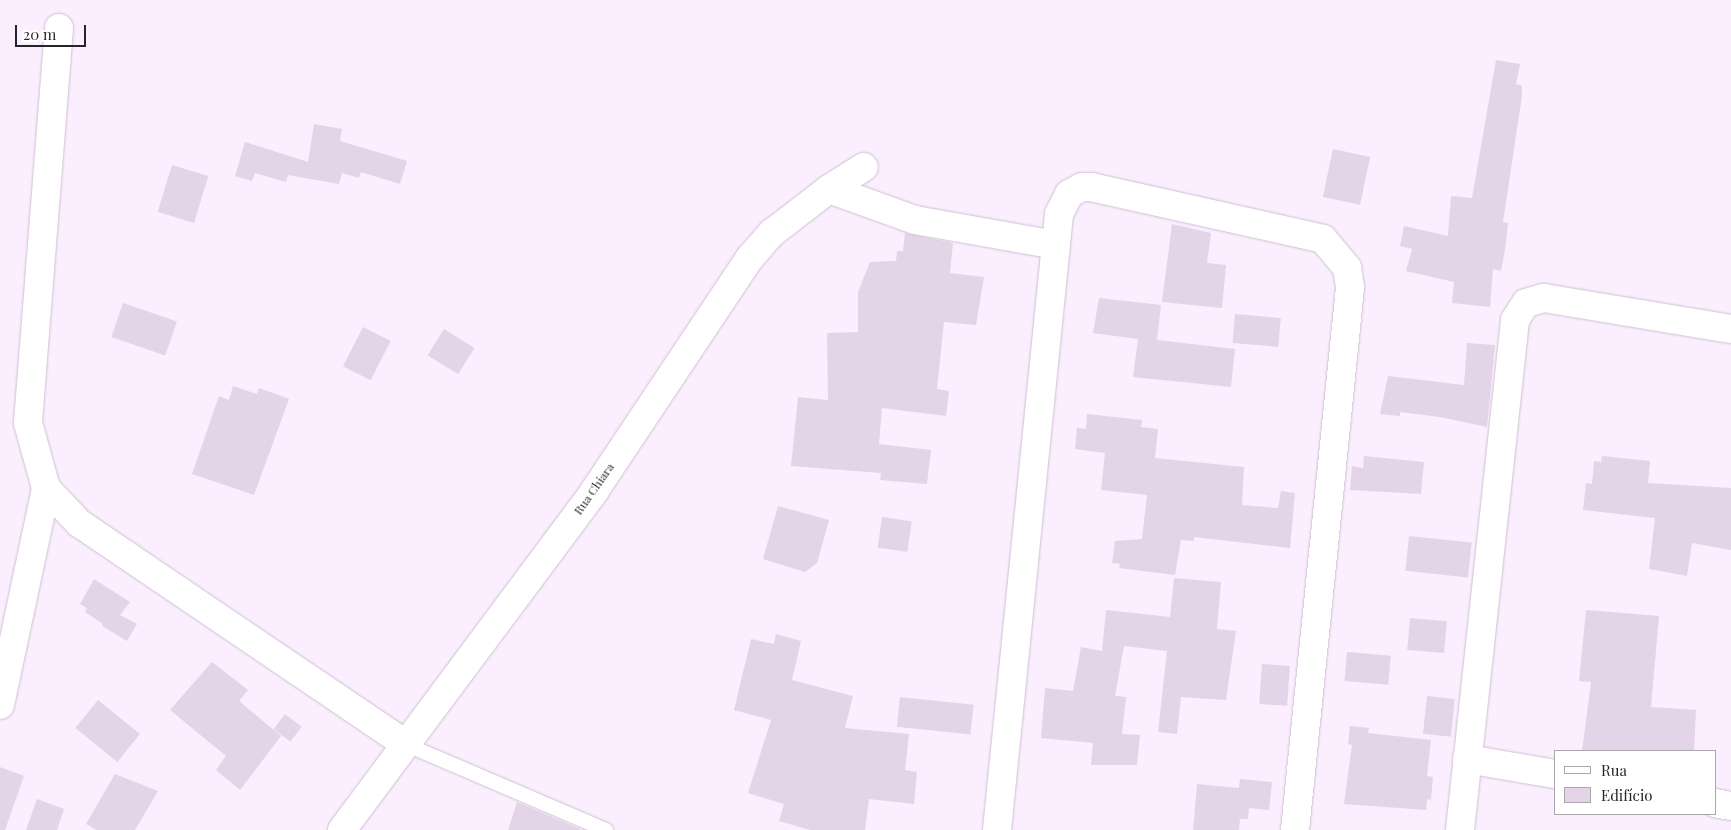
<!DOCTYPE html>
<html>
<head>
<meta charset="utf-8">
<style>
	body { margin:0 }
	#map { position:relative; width:1731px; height:830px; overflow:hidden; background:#fbeefe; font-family:"Playfair Display",serif }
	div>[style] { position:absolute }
	.building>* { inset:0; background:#e3d4e7; transform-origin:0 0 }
	.roads { filter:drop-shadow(0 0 1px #cfc0d2) drop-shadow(0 0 1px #cfc0d2) }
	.lane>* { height:14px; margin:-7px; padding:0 7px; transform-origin:7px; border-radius:7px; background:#fff }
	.street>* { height:28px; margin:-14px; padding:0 14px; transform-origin:14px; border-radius:14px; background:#fff }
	span { translate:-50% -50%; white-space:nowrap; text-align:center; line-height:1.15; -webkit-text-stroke:4px #fff; paint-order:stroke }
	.street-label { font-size:12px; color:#28232a }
	.legend { position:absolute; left:1554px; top:750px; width:162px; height:65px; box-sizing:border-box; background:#fff; border:1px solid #a9a7aa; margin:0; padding:6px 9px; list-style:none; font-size:15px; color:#28232a }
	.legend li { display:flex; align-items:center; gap:10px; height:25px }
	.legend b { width:25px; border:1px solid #a9a7aa }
	.scale { position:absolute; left:15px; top:25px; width:71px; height:22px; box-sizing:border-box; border:2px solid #28232a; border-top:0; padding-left:6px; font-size:15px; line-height:18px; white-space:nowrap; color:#28232a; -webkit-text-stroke:4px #fff; paint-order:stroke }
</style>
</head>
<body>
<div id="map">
	<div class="building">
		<div style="clip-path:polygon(1496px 60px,1520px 64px,1516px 84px,1522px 86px,1522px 96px,1503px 222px,1508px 223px,1505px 250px,1501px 271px,1493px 269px,1490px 307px,1452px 303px,1454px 282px,1406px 271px,1412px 249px,1400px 246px,1404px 226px,1448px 236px,1451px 196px,1472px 198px)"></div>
		<div style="clip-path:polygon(314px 124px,342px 129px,340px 141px,407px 161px,400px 184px,361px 172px,359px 178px,342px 173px,339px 184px,288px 175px,286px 182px,255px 173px,252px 181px,235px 176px,245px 142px,308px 162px)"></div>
		<div style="left:1333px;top:149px;width:38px;height:49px;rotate:12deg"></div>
		<div style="left:172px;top:165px;width:38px;height:49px;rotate:17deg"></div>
		<div style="clip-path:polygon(1172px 224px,1211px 233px,1207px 263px,1226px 265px,1222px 308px,1162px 302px)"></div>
		<div style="clip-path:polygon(905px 233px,953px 243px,950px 273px,984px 277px,976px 325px,944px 322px,937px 389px,949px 391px,946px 416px,882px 408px,879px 444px,931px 450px,927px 484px,880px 480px,881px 473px,791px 466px,798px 397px,828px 400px,827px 333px,858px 332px,858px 292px,870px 262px,896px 261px,897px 251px,903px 251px)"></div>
		<div style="clip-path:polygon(1099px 298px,1161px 305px,1157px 340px,1235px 349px,1231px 387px,1133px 377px,1138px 339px,1093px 333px)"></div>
		<div style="left:123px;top:303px;width:57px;height:36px;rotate:19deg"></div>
		<div style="left:1235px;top:314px;width:46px;height:29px;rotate:5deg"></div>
		<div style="left:363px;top:327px;width:31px;height:44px;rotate:27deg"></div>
		<div style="left:444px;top:329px;width:36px;height:31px;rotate:32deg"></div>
		<div style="clip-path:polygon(1467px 343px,1495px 345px,1487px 427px,1440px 417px,1400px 412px,1400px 416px,1380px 414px,1388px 376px,1464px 385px)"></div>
		<div style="clip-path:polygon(233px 386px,257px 394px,259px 388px,289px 399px,254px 495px,192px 474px,219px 396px,229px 400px)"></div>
		<div style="clip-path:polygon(1087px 414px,1142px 420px,1141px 427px,1158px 429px,1155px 458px,1244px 467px,1242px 505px,1278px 508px,1281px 491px,1295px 493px,1290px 548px,1194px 537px,1194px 541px,1181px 540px,1175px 575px,1119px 568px,1120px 564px,1112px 563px,1115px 541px,1142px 539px,1147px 495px,1101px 490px,1105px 453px,1075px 449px,1077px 428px,1086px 429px)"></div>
		<div style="clip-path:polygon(1364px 456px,1424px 462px,1421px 494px,1350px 490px,1352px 466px,1363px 468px)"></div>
		<div style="clip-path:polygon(1602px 456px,1650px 461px,1648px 483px,1731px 488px,1731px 550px,1692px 543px,1687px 576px,1649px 569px,1655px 518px,1583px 510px,1586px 483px,1592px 484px,1594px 461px,1601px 462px)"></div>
		<div style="clip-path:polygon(778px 506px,829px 520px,817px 563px,805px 572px,763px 559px)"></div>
		<div style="left:882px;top:517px;width:30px;height:31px;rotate:8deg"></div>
		<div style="left:1409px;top:536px;width:63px;height:35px;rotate:6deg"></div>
		<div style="clip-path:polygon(1174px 578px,1221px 582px,1217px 629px,1236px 631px,1226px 700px,1181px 697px,1177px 734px,1158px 732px,1167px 651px,1124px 646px,1115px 696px,1126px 697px,1122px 734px,1140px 735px,1137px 765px,1091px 765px,1093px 743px,1041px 738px,1045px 688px,1073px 691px,1081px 647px,1102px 651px,1106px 610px,1170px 617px)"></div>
		<div style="clip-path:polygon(94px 579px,130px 602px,120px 615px,137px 624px,127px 641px,102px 626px,103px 624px,85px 612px,87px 608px,80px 604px)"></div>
		<div style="clip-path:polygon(1586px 610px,1659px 616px,1651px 707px,1696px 710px,1694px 751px,1582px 751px,1591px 682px,1579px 681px)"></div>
		<div style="left:1410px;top:618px;width:37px;height:32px;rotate:5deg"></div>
		<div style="clip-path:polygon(776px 634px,801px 641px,792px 680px,853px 696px,845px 728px,909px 734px,905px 770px,917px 772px,914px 804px,869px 799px,865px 830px,810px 830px,779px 821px,784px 804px,748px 793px,771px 720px,734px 710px,751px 639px,774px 644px)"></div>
		<div style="left:1347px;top:652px;width:44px;height:29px;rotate:5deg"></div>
		<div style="clip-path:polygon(212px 662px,248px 690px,239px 701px,281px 736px,240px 790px,216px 770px,226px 756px,170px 710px)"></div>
		<div style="left:1262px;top:664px;width:28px;height:40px;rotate:4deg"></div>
		<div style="left:1427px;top:696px;width:28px;height:38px;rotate:6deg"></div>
		<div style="left:900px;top:697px;width:74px;height:30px;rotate:6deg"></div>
		<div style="left:98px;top:700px;width:54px;height:36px;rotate:39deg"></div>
		<div style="left:285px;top:714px;width:21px;height:19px;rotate:37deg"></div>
		<div style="clip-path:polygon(1350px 726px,1369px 728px,1368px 733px,1431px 740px,1427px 776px,1433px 777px,1431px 800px,1427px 799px,1426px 810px,1344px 804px,1352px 745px,1348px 744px)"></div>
		<div style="clip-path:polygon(0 767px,24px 776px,5px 830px,0 830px)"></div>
		<div style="clip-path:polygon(115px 774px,158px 791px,135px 830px,97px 830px,86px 824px)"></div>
		<div style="clip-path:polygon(1240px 779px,1272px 782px,1269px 810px,1249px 808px,1248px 819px,1240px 819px,1239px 830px,1193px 830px,1197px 784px,1239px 788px)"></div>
		<div style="clip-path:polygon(37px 799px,64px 809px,57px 830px,26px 830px)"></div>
		<div style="clip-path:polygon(517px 802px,580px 829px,580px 830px,508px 830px)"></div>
	</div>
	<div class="roads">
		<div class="lane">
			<div style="left:405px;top:744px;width:219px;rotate:23.2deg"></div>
		</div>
		<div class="street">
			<div style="left:59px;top:28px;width:396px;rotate:94.5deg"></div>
			<div style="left:28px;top:423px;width:67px;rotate:74.5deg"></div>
			<div style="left:46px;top:488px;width:48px;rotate:46.7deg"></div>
			<div style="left:79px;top:523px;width:394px;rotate:34.1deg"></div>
			<div style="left:829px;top:189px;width:91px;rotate:19.8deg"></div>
			<div style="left:915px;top:220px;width:143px;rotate:10.1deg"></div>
			<div style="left:0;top:705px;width:222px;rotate:-78deg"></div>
			<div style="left:1467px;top:759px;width:89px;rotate:9.7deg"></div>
			<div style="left:1715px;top:803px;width:16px;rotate:11deg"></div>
			<div style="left:342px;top:830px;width:424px;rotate:-53.3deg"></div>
			<div style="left:595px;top:490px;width:278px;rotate:-56.3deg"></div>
			<div style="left:749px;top:259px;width:35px;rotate:-49deg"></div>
			<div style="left:772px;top:233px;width:72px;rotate:-37.7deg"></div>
			<div style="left:829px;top:189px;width:41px;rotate:-32.2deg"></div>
			<div style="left:997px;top:830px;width:619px;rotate:-84.25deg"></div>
			<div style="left:1059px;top:214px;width:22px;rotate:-63deg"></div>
			<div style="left:1069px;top:194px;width:15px;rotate:-28deg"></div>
			<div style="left:1082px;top:187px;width:9px"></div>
			<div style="left:1091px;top:187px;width:238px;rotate:12.6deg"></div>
			<div style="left:1323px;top:239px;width:38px;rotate:50deg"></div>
			<div style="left:1347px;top:268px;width:20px;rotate:81deg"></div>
			<div style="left:1350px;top:288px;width:545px;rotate:95.79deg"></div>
			<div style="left:1460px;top:830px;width:513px;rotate:-83.84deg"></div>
			<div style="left:1515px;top:320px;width:20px;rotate:-57deg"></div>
			<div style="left:1526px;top:303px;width:19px;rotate:-16deg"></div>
			<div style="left:1544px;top:298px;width:190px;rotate:9.4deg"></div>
		</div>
	</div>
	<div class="street-label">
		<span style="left:594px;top:489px;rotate:-55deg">Rua Chiara</span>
	</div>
	<ul class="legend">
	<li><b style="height:6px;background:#fff"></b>Rua</li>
	<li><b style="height:14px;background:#e3d4e7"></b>Edifício</li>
	</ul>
	<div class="scale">20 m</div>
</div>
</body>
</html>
